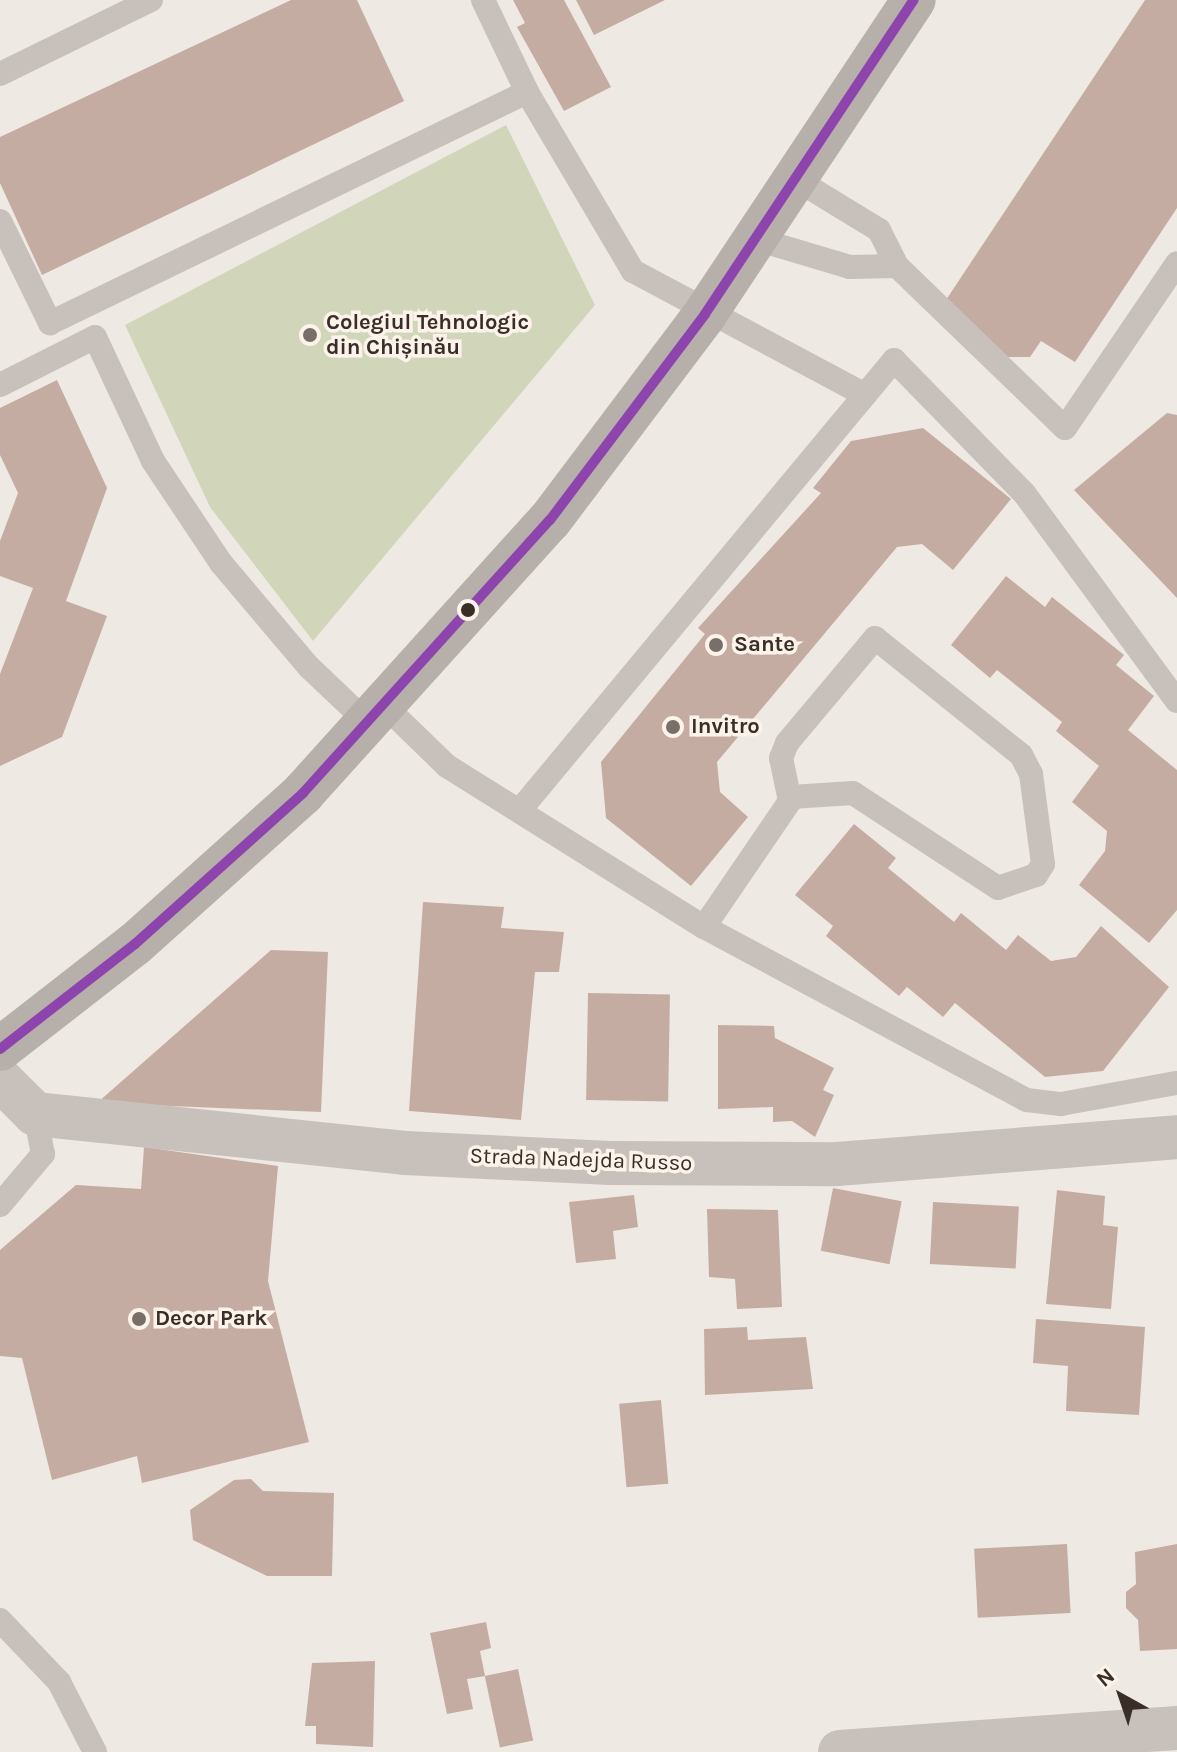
<!DOCTYPE html>
<html>
<head>
<meta charset="utf-8">
<style>
	body { margin:0 }
	#map { position:relative; width:1177px; height:1752px; overflow:hidden; background:#efe9e3; font-family:Karla,sans-serif }
	div>[style] { position:absolute }
	.green>* { inset:0; background:#d1d6bb }
	.building>* { inset:0; background:#c5aca3; transform-origin:0 0 }
	.service>* { height:24px; margin:-12px; padding:0 12px; transform-origin:12px; border-radius:12px; background:#c8c1bb }
	.minor>* { height:44px; margin:-22px; padding:0 22px; transform-origin:22px; border-radius:22px; background:#c8c1bb }
	.primary>* { height:44px; margin:-22px; padding:0 22px; transform-origin:22px; border-radius:22px; background:#b7afaa }
	.bus-1>* { height:10px; margin:-5px; padding:0 5px; transform-origin:5px; border-radius:5px; background:#8e44ad }
	.dots>* { width:22px; height:22px; translate:-50% -50%; box-sizing:border-box; border:4px solid #fcf3ea; border-radius:50% }
	span { translate:-50% -50%; white-space:nowrap; text-align:center; line-height:1.15; -webkit-text-stroke:7px #fcf3ea; paint-order:stroke }
	.poi-label { font-size:22px; color:#3a2e28; font-weight:700 }
	.left { translate:0 -50%; text-align:left }
	.street-label { font-size:22px; color:#3a2e28 }
	.north { position:absolute; left:1081px; top:1656px; width:80px; height:80px; -webkit-text-stroke:6px #fcf3ea; paint-order:stroke; rotate:320deg; font-size:22px; font-weight:700; line-height:32px; text-align:center; color:#3a2e28 }
	.north::after { content:''; display:block; margin:auto; width:28px; height:36px; background:#3a2e28; clip-path:polygon(50% 0,100% 100%,50% 72%,0 100%) }
</style>
</head>
<body>
<div id="map">
	<div class="green">
		<div style="clip-path:polygon(506px 125px,595px 305px,313px 641px,210px 507px,125px 325px)"></div>
	</div>
	<div class="building">
		<div style="clip-path:polygon(291px 0,357px 0,404px 101px,42px 275px,0 183px,0 137px)"></div>
		<div style="clip-path:polygon(513px 0,564px 0,611px 87px,564px 111px,517px 27px,525px 23px)"></div>
		<div style="clip-path:polygon(576px 0,665px 0,594px 35px)"></div>
		<div style="clip-path:polygon(1145px 0,1177px 0,1177px 208px,1075px 362px,1041px 341px,1030px 357px,1008px 357px,938px 312px)"></div>
		<div style="clip-path:polygon(57px 380px,107px 488px,66px 601px,107px 616px,62px 737px,0 766px,0 674px,33px 588px,0 576px,0 541px,18px 493px,0 455px,0 408px)"></div>
		<div style="clip-path:polygon(1167px 413px,1177px 415px,1177px 598px,1074px 490px)"></div>
		<div style="clip-path:polygon(923px 428px,1011px 499px,953px 570px,922px 544px,897px 547px,717px 762px,720px 792px,748px 817px,691px 886px,606px 818px,601px 762px,705px 634px,698px 628px,821px 493px,813px 488px,851px 441px)"></div>
		<div style="clip-path:polygon(1006px 576px,1045px 607px,1052px 597px,1124px 655px,1116px 665px,1154px 696px,1128px 730px,1177px 770px,1177px 910px,1149px 943px,1079px 885px,1105px 851px,1107px 831px,1072px 802px,1099px 766px,1056px 731px,1062px 722px,997px 670px,990px 678px,951px 645px)"></div>
		<div style="clip-path:polygon(854px 824px,896px 858px,888px 868px,954px 922px,961px 913px,1006px 950px,1018px 935px,1051px 961px,1076px 957px,1101px 926px,1169px 987px,1103px 1071px,1045px 1077px,955px 1003px,943px 1017px,907px 987px,899px 996px,826px 936px,833px 926px,795px 895px)"></div>
		<div style="clip-path:polygon(423px 902px,504px 907px,501px 928px,564px 932px,559px 972px,535px 972px,521px 1120px,409px 1111px)"></div>
		<div style="clip-path:polygon(271px 950px,328px 952px,321px 1112px,97px 1103px)"></div>
		<div style="left:588px;top:993px;width:82px;height:107px;rotate:1deg"></div>
		<div style="clip-path:polygon(718px 1025px,774px 1026px,775px 1038px,834px 1068px,823px 1090px,834px 1095px,815px 1137px,792px 1121px,773px 1122px,773px 1107px,718px 1109px)"></div>
		<div style="clip-path:polygon(144px 1147px,278px 1166px,268px 1281px,309px 1442px,142px 1483px,137px 1456px,52px 1480px,22px 1358px,0 1356px,0 1250px,76px 1185px,141px 1189px)"></div>
		<div style="left:833px;top:1188px;width:70px;height:64px;rotate:11deg"></div>
		<div style="clip-path:polygon(1057px 1190px,1105px 1196px,1103px 1225px,1118px 1227px,1111px 1309px,1046px 1304px)"></div>
		<div style="clip-path:polygon(634px 1195px,638px 1227px,613px 1231px,616px 1259px,576px 1263px,569px 1202px)"></div>
		<div style="left:933px;top:1202px;width:86px;height:62px;rotate:3deg"></div>
		<div style="clip-path:polygon(707px 1209px,778px 1210px,782px 1307px,737px 1309px,735px 1279px,709px 1277px)"></div>
		<div style="clip-path:polygon(1036px 1319px,1145px 1327px,1139px 1415px,1066px 1411px,1068px 1366px,1033px 1363px)"></div>
		<div style="clip-path:polygon(747px 1327px,748px 1340px,806px 1337px,813px 1389px,705px 1395px,704px 1329px)"></div>
		<div style="left:661px;top:1400px;width:84px;height:42px;rotate:85deg"></div>
		<div style="clip-path:polygon(251px 1479px,263px 1491px,334px 1493px,332px 1576px,267px 1576px,193px 1540px,190px 1510px,234px 1480px)"></div>
		<div style="left:1067px;top:1544px;width:69px;height:93px;rotate:87deg"></div>
		<div style="clip-path:polygon(1177px 1544px,1177px 1649px,1140px 1651px,1138px 1620px,1126px 1608px,1126px 1592px,1136px 1584px,1135px 1552px)"></div>
		<div style="clip-path:polygon(486px 1622px,491px 1648px,480px 1651px,485px 1676px,467px 1679px,473px 1709px,447px 1714px,430px 1633px)"></div>
		<div style="clip-path:polygon(375px 1661px,373px 1747px,316px 1744px,316px 1726px,305px 1726px,312px 1663px)"></div>
		<div style="left:518px;top:1669px;width:73px;height:34px;rotate:78deg"></div>
	</div>
	<div class="service">
		<div style="left:483px;top:0;width:102px;rotate:64.4deg"></div>
		<div style="left:527px;top:92px;width:208px;rotate:59.4deg"></div>
		<div style="left:633px;top:271px;width:263px;rotate:28.1deg"></div>
		<div style="left:0;top:74px;width:168px;rotate:-26.1deg"></div>
		<div style="left:797px;top:180px;width:96px;rotate:31.4deg"></div>
		<div style="left:879px;top:230px;width:40px;rotate:63.4deg"></div>
		<div style="left:897px;top:266px;width:233px;rotate:44deg"></div>
		<div style="left:1065px;top:428px;width:199px;rotate:-55.8deg"></div>
		<div style="left:0;top:221px;width:114px;rotate:63.9deg"></div>
		<div style="left:50px;top:323px;width:530px;rotate:-25.84deg"></div>
		<div style="left:756px;top:239px;width:98px;rotate:16.6deg"></div>
		<div style="left:850px;top:267px;width:47px;rotate:-1.2deg"></div>
		<div style="left:0;top:385px;width:106px;rotate:-26.8deg"></div>
		<div style="left:95px;top:337px;width:137px;rotate:64.9deg"></div>
		<div style="left:153px;top:461px;width:123px;rotate:56.3deg"></div>
		<div style="left:221px;top:563px;width:136px;rotate:49.8deg"></div>
		<div style="left:309px;top:667px;width:83px;rotate:43.5deg"></div>
		<div style="left:385px;top:706px;width:86px;rotate:44.1deg"></div>
		<div style="left:447px;top:766px;width:303px;rotate:32.1deg"></div>
		<div style="left:704px;top:927px;width:366px;rotate:28.2deg"></div>
		<div style="left:1027px;top:1100px;width:34px;rotate:7deg"></div>
		<div style="left:1061px;top:1104px;width:118px;rotate:-10.3deg"></div>
		<div style="left:520px;top:810px;width:585px;rotate:-50.27deg"></div>
		<div style="left:894px;top:360px;width:186px;rotate:45.7deg"></div>
		<div style="left:1024px;top:493px;width:258px;rotate:53.7deg"></div>
		<div style="left:704px;top:927px;width:153px;rotate:-55.7deg"></div>
		<div style="left:790px;top:801px;width:44px;rotate:-101.8deg"></div>
		<div style="left:781px;top:758px;width:16px;rotate:-68deg"></div>
		<div style="left:787px;top:743px;width:137px;rotate:-50deg"></div>
		<div style="left:875px;top:638px;width:187px;rotate:38.7deg"></div>
		<div style="left:1021px;top:755px;width:21px;rotate:62deg"></div>
		<div style="left:1031px;top:774px;width:91px;rotate:82.4deg"></div>
		<div style="left:1043px;top:864px;width:13px;rotate:122deg"></div>
		<div style="left:1036px;top:875px;width:40px;rotate:161.1deg"></div>
		<div style="left:998px;top:888px;width:173px;rotate:-146.8deg"></div>
		<div style="left:853px;top:793px;width:62px;rotate:176.3deg"></div>
		<div style="left:0;top:1205px;width:67px;rotate:-49.9deg"></div>
		<div style="left:43px;top:1154px;width:41px;rotate:-101.3deg"></div>
		<div style="left:0;top:1620px;width:86px;rotate:46.4deg"></div>
		<div style="left:59px;top:1682px;width:79px;rotate:62.8deg"></div>
	</div>
	<div class="minor">
		<div style="left:0;top:1079px;width:49px;rotate:45deg"></div>
		<div style="left:35px;top:1114px;width:372px;rotate:6deg"></div>
		<div style="left:405px;top:1153px;width:205px;rotate:2.8deg"></div>
		<div style="left:610px;top:1163px;width:227px;rotate:0.3deg"></div>
		<div style="left:837px;top:1164px;width:341px;rotate:-4.5deg"></div>
		<div style="left:840px;top:1752px;width:338px;rotate:-4.1deg"></div>
	</div>
	<div class="primary">
		<div style="left:0;top:1049px;width:171px;rotate:-37.9deg"></div>
		<div style="left:135px;top:944px;width:226px;rotate:-41.9deg"></div>
		<div style="left:303px;top:793px;width:368px;rotate:-47.9deg"></div>
		<div style="left:550px;top:520px;width:258px;rotate:-53deg"></div>
		<div style="left:705px;top:314px;width:377px;rotate:-56.4deg"></div>
	</div>
	<div class="bus-1">
		<div style="left:0;top:1049px;width:171px;rotate:-37.9deg"></div>
		<div style="left:135px;top:944px;width:226px;rotate:-41.9deg"></div>
		<div style="left:303px;top:793px;width:368px;rotate:-47.9deg"></div>
		<div style="left:550px;top:520px;width:258px;rotate:-53deg"></div>
		<div style="left:705px;top:314px;width:377px;rotate:-56.4deg"></div>
	</div>
	<div class="dots">
		<div style="left:310px;top:335px;background:#796f69"></div>
		<div style="left:468px;top:610px;background:#3a2e28"></div>
		<div style="left:716px;top:645px;background:#796f69"></div>
		<div style="left:673px;top:727px;background:#796f69"></div>
		<div style="left:139px;top:1319px;background:#796f69"></div>
	</div>
	<div class="poi-label">
		<span class="left" style="left:326px;top:335px">Colegiul Tehnologic<br>din Chișinău</span>
		<span class="left" style="left:734px;top:645px">Sante</span>
		<span class="left" style="left:691px;top:727px">Invitro</span>
		<span class="left" style="left:155px;top:1319px">Decor Park</span>
	</div>
	<div class="street-label">
		<span style="left:581px;top:1160px;rotate:2deg">Strada Nadejda Russo</span>
	</div>
	<div class="north">N</div>
</div>
</body>
</html>
